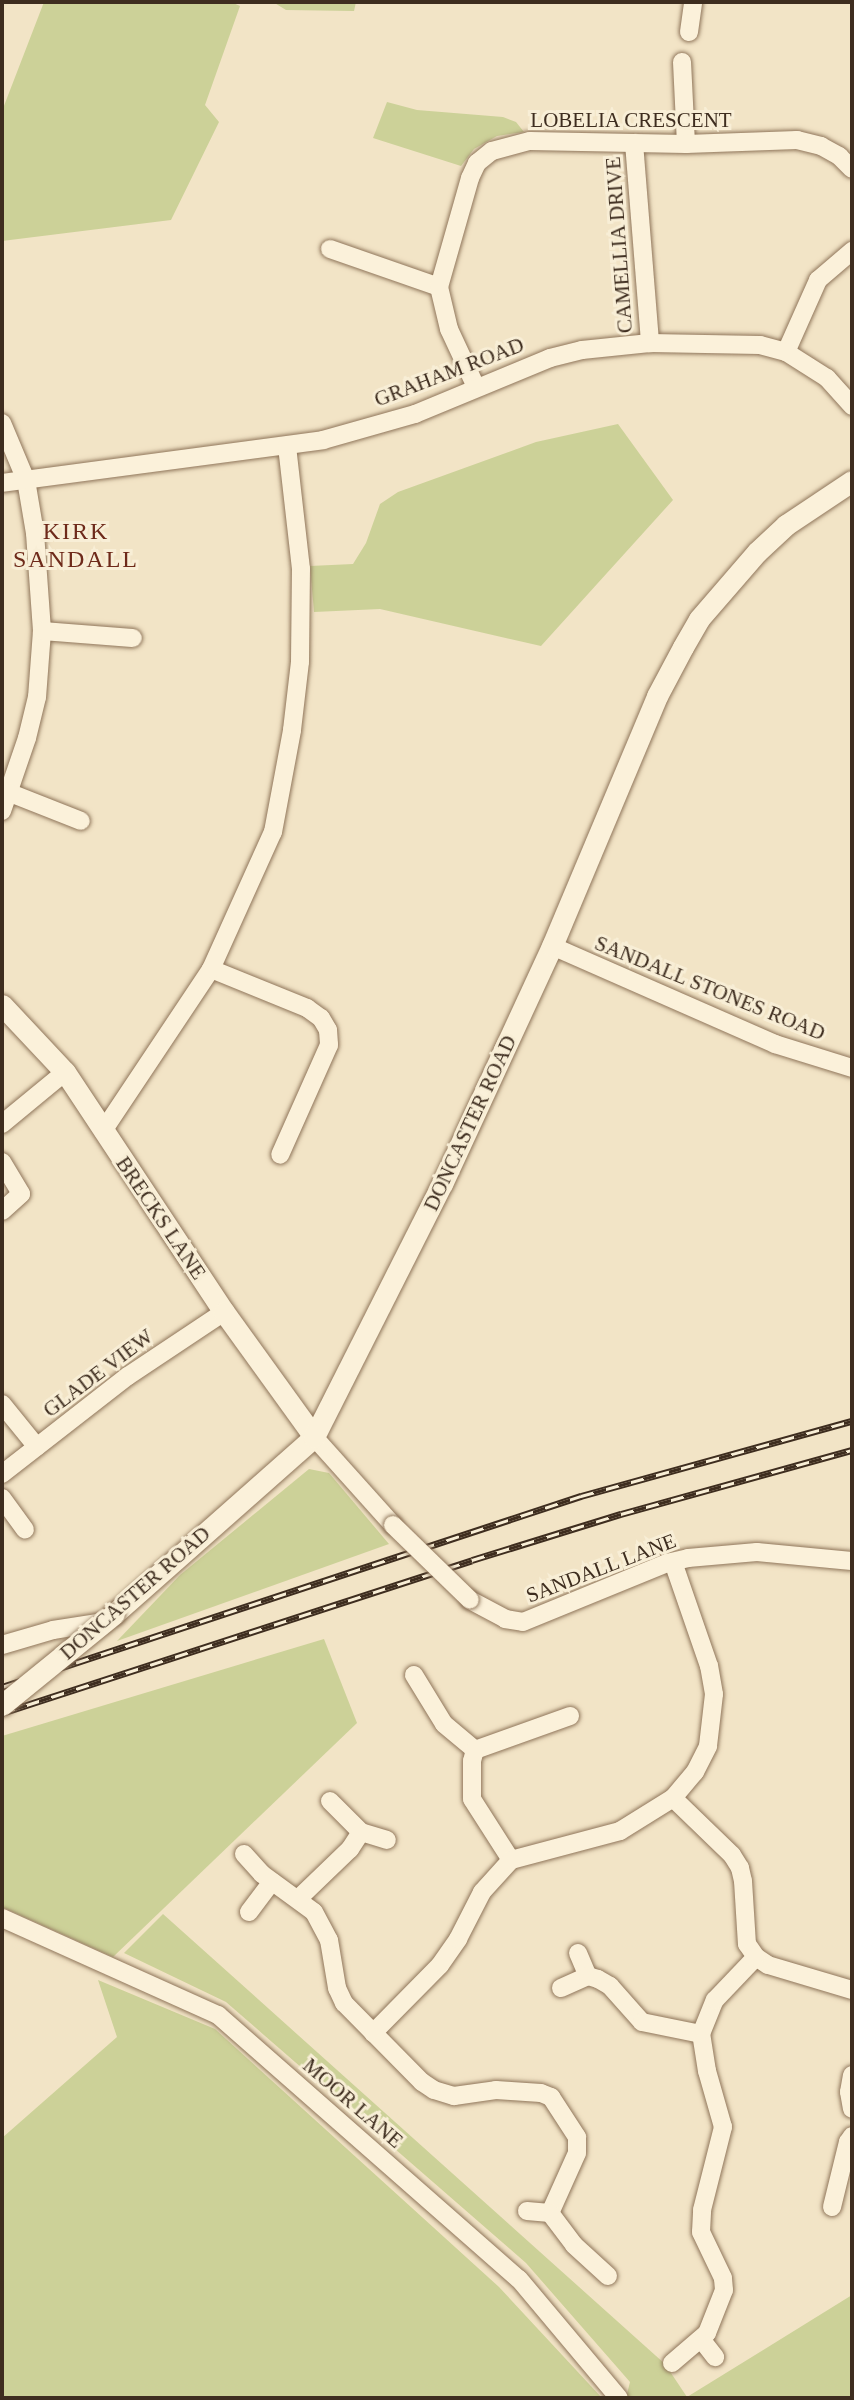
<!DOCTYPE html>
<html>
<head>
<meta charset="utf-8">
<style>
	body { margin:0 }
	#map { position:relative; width:854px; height:2400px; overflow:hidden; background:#f2e4c6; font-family:Georgia,serif }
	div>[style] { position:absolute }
	.green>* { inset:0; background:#ccd198 }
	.roads { filter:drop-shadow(0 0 2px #8f755a) drop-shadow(0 0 2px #8f755a) }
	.minor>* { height:18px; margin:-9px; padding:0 9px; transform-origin:9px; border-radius:9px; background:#fbf1da }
	.tertiary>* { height:21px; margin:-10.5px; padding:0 10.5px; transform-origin:10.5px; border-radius:10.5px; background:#fbf1da }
	.rail>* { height:7px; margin-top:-3.5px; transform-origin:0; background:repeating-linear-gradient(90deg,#f8eed6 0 13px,#3e2d1f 0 26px); box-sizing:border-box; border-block:2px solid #3e2d1f }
	.bridges { filter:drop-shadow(0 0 2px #8f755a) drop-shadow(0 0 2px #8f755a) }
	.minor-bridge>* { height:18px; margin:-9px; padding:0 9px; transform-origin:9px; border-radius:9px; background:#fbf1da }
	.tertiary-bridge>* { height:21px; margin:-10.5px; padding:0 10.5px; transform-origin:10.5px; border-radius:10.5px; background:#fbf1da }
	span { translate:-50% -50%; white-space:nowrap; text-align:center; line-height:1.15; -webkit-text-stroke:6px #f8eed6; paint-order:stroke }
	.street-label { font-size:21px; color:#3e2d1f }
	.quarter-label { font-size:24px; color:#6e2a1a; letter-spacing:2px }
	.frame { position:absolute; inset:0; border:4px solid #3e2d1f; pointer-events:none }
</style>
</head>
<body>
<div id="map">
	<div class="green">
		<div style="clip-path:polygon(44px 2px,231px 2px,240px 6px,205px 105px,219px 122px,171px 220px,2px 241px,2px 111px)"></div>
		<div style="clip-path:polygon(273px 2px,356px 2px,354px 11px,286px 10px)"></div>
		<div style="clip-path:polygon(387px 102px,417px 110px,503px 117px,516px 122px,524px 132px,497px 136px,474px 149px,461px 166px,373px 138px)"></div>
		<div style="clip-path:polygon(618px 424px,673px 500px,541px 646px,380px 609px,314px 612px,310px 566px,353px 564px,366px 543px,380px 504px,398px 492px,536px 442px)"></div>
		<div style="clip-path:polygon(309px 1469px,329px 1473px,389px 1544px,117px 1641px,180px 1575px)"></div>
		<div style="clip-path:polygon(324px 1639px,357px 1723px,113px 1957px,2px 1907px,2px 1736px)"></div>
		<div style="clip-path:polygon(163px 1914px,665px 2364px,687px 2397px,852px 2295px,852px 2398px,626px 2398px,630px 2382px,526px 2263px,226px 2002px,124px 1953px)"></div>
		<div style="clip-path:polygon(98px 1980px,215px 2029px,499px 2287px,602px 2398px,2px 2398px,2px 2138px,117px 2037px)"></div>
	</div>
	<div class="roads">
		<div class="minor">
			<div style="left:689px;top:32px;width:30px;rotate:-82deg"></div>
			<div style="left:682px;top:62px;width:82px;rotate:87.2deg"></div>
			<div style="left:634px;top:143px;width:201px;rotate:85.4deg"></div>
			<div style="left:330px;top:249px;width:115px;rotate:19.2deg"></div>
			<div style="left:786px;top:352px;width:79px;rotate:-66deg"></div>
			<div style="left:818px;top:280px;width:45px;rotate:-40.5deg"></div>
			<div style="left:476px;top:387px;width:64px;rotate:-115deg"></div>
			<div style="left:449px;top:329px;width:43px;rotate:-103.4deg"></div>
			<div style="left:439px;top:287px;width:113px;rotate:-74.1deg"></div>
			<div style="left:470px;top:178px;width:17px;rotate:-65deg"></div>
			<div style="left:477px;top:163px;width:19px;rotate:-39deg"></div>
			<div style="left:492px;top:151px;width:39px;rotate:-15deg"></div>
			<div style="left:530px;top:141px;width:156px;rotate:1.1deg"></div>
			<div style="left:686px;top:144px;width:111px;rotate:-2.1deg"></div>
			<div style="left:797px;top:140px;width:25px;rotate:14deg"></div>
			<div style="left:821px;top:146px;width:21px;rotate:29deg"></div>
			<div style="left:839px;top:156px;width:18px;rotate:45deg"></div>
			<div style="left:2px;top:423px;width:62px;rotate:67.2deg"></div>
			<div style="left:26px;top:480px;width:54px;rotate:80.4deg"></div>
			<div style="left:35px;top:533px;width:98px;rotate:85.9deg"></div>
			<div style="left:42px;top:631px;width:66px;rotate:94.3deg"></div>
			<div style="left:37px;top:697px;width:42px;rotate:103.7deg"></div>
			<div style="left:27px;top:738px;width:77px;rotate:108.9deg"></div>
			<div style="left:2px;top:483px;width:324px;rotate:-7.6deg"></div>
			<div style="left:323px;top:440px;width:96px;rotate:-15.8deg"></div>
			<div style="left:415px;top:414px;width:146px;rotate:-22.5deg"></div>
			<div style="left:550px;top:358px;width:33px;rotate:-14deg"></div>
			<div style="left:582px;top:350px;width:68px;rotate:-5.9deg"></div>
			<div style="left:650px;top:343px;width:110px;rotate:1deg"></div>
			<div style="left:760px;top:345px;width:27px;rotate:15deg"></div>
			<div style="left:786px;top:352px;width:49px;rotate:32.4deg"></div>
			<div style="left:827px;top:378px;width:38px;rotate:48deg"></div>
			<div style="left:42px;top:631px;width:91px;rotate:4.4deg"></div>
			<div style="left:10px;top:793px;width:76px;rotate:21.5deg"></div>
			<div style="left:552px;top:946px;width:244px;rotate:23.7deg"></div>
			<div style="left:775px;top:1044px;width:81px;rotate:17.3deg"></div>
			<div style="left:211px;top:969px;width:104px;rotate:22.1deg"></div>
			<div style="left:307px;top:1008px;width:17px;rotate:36deg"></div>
			<div style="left:321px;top:1018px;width:14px;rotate:60deg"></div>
			<div style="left:328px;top:1030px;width:15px;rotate:86deg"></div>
			<div style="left:329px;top:1045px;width:120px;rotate:114deg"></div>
			<div style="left:2px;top:1124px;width:82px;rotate:-39.5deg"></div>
			<div style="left:103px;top:1131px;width:195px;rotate:-56.3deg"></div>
			<div style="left:211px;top:969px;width:150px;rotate:-65.7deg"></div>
			<div style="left:273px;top:832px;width:104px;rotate:-79.4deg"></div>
			<div style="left:292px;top:730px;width:68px;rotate:-83.3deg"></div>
			<div style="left:300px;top:662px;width:93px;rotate:-89.4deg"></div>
			<div style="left:301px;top:569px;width:124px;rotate:-96.5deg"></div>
			<div style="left:2px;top:1162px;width:37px;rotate:59deg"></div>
			<div style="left:21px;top:1194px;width:25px;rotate:138deg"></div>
			<div style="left:2px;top:1404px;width:55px;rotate:50.9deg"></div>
			<div style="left:314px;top:1437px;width:118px;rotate:48.1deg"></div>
			<div style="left:2px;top:1474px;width:160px;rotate:-37.9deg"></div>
			<div style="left:128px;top:1376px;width:115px;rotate:-33.7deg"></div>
			<div style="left:2px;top:1498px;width:39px;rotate:54deg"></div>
			<div style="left:470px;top:1600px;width:40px;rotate:28deg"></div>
			<div style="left:505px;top:1619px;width:18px;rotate:9deg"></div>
			<div style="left:523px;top:1622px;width:156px;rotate:-22.3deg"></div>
			<div style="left:667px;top:1563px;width:22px;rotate:-13deg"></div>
			<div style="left:688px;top:1558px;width:69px;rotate:-5deg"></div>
			<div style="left:757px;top:1552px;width:95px;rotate:5.4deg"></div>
			<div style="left:2px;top:1645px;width:53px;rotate:-16.4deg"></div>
			<div style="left:53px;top:1630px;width:52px;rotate:-8.9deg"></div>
			<div style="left:414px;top:1675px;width:57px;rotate:58.5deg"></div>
			<div style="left:444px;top:1724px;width:40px;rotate:40deg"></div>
			<div style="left:673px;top:1798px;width:82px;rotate:44deg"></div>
			<div style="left:732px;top:1855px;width:15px;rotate:58deg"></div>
			<div style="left:740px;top:1868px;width:13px;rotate:77deg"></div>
			<div style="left:743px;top:1881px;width:63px;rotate:86.4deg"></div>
			<div style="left:747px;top:1944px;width:16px;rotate:55deg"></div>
			<div style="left:756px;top:1957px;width:14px;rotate:34deg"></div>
			<div style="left:768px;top:1965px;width:88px;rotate:16.6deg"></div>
			<div style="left:330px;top:1801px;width:44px;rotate:45deg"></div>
			<div style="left:361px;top:1832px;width:27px;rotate:17deg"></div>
			<div style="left:244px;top:1854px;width:27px;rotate:48deg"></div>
			<div style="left:262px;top:1874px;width:64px;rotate:36.2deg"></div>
			<div style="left:314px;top:1912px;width:32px;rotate:62deg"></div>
			<div style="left:329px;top:1940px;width:49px;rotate:80.5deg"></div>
			<div style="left:337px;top:1988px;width:17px;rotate:65deg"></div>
			<div style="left:344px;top:2003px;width:111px;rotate:45.4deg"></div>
			<div style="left:422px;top:2082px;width:14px;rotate:34deg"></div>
			<div style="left:434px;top:2090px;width:21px;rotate:17deg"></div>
			<div style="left:454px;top:2096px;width:42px;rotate:-8.1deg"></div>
			<div style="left:496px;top:2090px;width:45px;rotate:3.8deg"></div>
			<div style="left:541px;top:2093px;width:11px;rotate:22deg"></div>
			<div style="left:551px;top:2097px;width:48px;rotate:57deg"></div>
			<div style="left:577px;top:2137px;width:16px;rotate:90deg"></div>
			<div style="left:577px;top:2153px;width:66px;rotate:114.2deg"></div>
			<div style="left:511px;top:1860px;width:72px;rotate:-122.6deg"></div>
			<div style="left:472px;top:1799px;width:38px;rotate:-90deg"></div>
			<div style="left:472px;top:1761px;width:11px;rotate:-75deg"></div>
			<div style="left:475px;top:1750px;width:101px;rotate:-19.7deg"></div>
			<div style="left:299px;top:1898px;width:71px;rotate:-43.9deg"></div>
			<div style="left:350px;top:1849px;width:20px;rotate:-57deg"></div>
			<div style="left:249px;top:1912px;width:38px;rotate:-53deg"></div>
			<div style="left:2px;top:1918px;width:237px;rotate:24.2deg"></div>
			<div style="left:218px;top:2015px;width:400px;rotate:41.3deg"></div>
			<div style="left:519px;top:2279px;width:155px;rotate:50deg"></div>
			<div style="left:578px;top:1953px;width:25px;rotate:67deg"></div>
			<div style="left:561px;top:1988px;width:30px;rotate:-24deg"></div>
			<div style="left:588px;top:1976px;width:10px;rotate:17deg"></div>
			<div style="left:598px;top:1979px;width:14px;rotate:30deg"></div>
			<div style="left:610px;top:1986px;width:48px;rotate:48.4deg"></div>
			<div style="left:642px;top:2022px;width:60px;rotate:11.5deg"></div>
			<div style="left:373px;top:2033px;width:95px;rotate:-45.4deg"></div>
			<div style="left:440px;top:1965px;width:32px;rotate:-55deg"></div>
			<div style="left:458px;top:1939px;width:53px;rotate:-62.9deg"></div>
			<div style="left:482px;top:1892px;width:43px;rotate:-47.8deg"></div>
			<div style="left:511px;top:1860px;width:113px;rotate:-14.9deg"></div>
			<div style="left:620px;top:1831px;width:62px;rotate:-31.9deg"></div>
			<div style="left:673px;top:1798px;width:34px;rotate:-50deg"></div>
			<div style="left:695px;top:1772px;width:29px;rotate:-63deg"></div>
			<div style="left:708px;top:1746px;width:52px;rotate:-83.4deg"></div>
			<div style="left:714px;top:1694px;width:28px;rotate:-100deg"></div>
			<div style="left:709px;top:1666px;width:110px;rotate:-109.1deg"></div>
			<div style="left:852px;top:2075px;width:17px;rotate:100deg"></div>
			<div style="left:849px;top:2092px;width:17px;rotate:80deg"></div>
			<div style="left:832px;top:2207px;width:67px;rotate:-76.2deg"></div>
			<div style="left:848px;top:2142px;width:7px;rotate:-56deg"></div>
			<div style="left:527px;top:2211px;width:23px;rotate:5deg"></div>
			<div style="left:550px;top:2213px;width:40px;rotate:53deg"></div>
			<div style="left:574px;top:2245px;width:46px;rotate:42.4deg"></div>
			<div style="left:701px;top:2339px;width:23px;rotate:52deg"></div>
			<div style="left:672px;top:2363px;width:46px;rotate:-40.6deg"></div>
			<div style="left:707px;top:2333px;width:46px;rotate:-68.4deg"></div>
			<div style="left:724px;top:2290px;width:12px;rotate:-95deg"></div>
			<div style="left:723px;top:2278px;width:51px;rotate:-115.6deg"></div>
			<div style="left:701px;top:2232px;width:22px;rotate:-87deg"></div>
			<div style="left:702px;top:2210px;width:86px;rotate:-75.8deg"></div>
			<div style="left:723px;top:2127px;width:58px;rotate:-105.9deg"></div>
			<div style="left:707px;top:2071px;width:37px;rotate:-99deg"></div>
			<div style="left:701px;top:2034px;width:37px;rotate:-68deg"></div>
			<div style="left:715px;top:2000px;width:59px;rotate:-46.4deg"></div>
		</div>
		<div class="tertiary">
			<div style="left:2px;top:1005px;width:92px;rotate:46.8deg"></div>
			<div style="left:65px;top:1072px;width:288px;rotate:56.5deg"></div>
			<div style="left:224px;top:1312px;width:154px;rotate:54.2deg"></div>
			<div style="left:114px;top:1614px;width:267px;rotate:-41.5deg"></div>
			<div style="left:314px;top:1437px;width:284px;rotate:-63.2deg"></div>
			<div style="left:442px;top:1184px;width:262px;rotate:-65.2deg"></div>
			<div style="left:552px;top:946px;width:271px;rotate:-67.2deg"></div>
			<div style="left:657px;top:696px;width:55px;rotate:-62deg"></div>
			<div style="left:683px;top:647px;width:32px;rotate:-60deg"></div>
			<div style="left:699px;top:619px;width:89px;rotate:-49.1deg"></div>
			<div style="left:757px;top:552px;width:40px;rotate:-43deg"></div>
			<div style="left:786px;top:525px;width:79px;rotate:-33.7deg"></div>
		</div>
	</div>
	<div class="rail">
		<div style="left:2px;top:1687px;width:610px;rotate:-18.26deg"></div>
		<div style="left:581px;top:1496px;width:281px;rotate:-15.5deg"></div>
		<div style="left:2px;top:1713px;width:494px;rotate:-18deg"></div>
		<div style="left:472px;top:1560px;width:156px;rotate:-17.2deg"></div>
		<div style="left:621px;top:1514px;width:240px;rotate:-15.5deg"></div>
	</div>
	<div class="bridges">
		<div class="minor-bridge">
			<div style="left:393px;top:1525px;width:107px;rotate:44.2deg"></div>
		</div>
		<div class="tertiary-bridge">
			<div style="left:2px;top:1705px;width:144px;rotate:-39.1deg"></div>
		</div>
	</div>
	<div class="street-label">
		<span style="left:631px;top:120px">LOBELIA CRESCENT</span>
		<span style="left:619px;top:245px;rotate:-94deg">CAMELLIA DRIVE</span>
		<span style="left:449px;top:372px;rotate:-21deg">GRAHAM ROAD</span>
		<span style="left:710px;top:988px;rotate:22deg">SANDALL STONES ROAD</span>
		<span style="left:470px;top:1123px;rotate:-65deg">DONCASTER ROAD</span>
		<span style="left:161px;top:1218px;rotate:56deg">BRECKS LANE</span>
		<span style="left:98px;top:1373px;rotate:-37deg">GLADE VIEW</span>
		<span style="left:601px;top:1568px;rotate:-21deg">SANDALL LANE</span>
		<span style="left:135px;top:1593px;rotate:-41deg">DONCASTER ROAD</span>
		<span style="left:353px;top:2103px;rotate:41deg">MOOR LANE</span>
	</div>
	<div class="quarter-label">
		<span style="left:76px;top:546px">KIRK<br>SANDALL</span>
	</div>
	<div class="frame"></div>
</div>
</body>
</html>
